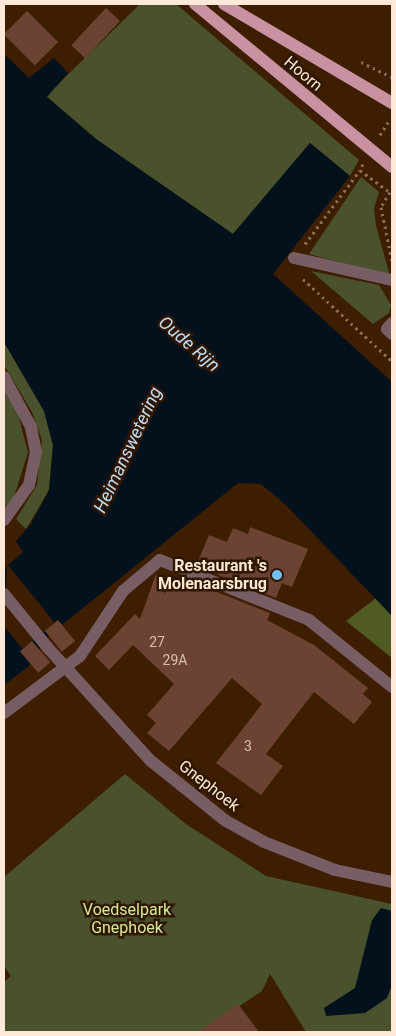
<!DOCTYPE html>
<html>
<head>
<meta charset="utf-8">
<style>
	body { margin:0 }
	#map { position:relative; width:396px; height:1036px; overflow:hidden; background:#3d1e00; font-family:Roboto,sans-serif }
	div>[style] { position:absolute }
	.green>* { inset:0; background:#49522d }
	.forest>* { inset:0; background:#4f5b23 }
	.water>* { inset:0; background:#03111c }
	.pier>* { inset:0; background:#3d1e00 }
	.building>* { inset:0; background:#6c4233; transform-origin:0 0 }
	.path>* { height:3px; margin-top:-1.5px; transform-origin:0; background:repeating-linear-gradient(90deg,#8a6f56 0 2.5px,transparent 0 6.5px) }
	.minor>* { height:12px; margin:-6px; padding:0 6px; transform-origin:6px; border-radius:6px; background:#785d64 }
	.major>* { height:12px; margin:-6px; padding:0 6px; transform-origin:6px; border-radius:6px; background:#c892a2 }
	.minor-bridge>* { height:12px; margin:-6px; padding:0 6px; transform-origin:6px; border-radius:6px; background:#785d64 }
	.dots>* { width:14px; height:14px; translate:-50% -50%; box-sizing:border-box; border:2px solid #2f1702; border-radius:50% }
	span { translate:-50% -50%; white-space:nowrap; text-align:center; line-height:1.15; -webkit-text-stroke:5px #2f1702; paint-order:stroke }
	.number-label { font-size:14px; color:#dabfaf }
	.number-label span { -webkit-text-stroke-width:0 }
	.street-label { font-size:16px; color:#fee9d8 }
	.poi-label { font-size:16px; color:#fee9d8; font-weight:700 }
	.right { translate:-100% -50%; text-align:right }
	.park-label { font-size:16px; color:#d7eb96 }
	.water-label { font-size:18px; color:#bfddf3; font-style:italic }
	.frame { position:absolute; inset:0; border:5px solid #fee9d8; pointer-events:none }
</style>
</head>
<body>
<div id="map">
	<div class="green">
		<div style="clip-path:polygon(140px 4px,176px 4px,359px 160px,350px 176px,310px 143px,233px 234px,96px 139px,46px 96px)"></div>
		<div style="clip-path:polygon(361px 177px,379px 192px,374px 208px,376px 226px,390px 276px,309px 254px)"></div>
		<div style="clip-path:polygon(311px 271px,379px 285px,391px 305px,389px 313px,373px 324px)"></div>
		<div style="clip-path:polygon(4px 342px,44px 411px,53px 445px,49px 490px,26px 529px,16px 519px,37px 485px,42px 440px,32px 412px,4px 365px)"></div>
		<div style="clip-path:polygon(4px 388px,16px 407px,28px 452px,13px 500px,4px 509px)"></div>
		<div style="clip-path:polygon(125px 774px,186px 824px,266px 876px,392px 904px,392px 1032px,306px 1032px,270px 974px,262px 991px,201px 1032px,4px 1032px,4px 982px,11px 976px,4px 966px,4px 877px)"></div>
	</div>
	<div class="forest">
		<div style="clip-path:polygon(376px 598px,392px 616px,392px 658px,346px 621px)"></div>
	</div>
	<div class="water">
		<div style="clip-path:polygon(4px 54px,29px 78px,54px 58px,68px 73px,47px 97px,96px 139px,233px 234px,310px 143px,350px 176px,273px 274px,392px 382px,392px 616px,286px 505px,261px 484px,238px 483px,47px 637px,29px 666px,4px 685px,4px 569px,23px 552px,16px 541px,31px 524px,49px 490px,53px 445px,44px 411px,4px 342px)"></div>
		<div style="clip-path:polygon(381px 908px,392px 911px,392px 985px,387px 998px,365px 1013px,326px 1016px,324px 1008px,355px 988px,372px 920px)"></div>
	</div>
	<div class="pier">
		<div style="clip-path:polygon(7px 564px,55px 623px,23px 649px,4px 626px)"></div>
	</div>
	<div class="building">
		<div style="left:106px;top:8px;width:19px;height:51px;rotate:43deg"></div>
		<div style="left:27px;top:11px;width:44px;height:33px;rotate:45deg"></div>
		<div style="clip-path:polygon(250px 527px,308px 549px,292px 587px,282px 583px,276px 598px,196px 566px,209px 535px,227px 542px,233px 528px,248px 534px)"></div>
		<div style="clip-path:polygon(156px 574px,187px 586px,189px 581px,270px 613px,267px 620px,314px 645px,368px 688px,363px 694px,372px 702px,354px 724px,314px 692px,266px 754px,283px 766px,261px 795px,216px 763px,262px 704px,232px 678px,169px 751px,147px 733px,156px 723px,147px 715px,174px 684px,133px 645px,109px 670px,95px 656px,135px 614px,140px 619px)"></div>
		<div style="left:58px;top:620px;width:27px;height:17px;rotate:51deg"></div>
		<div style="left:32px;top:641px;width:28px;height:16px;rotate:49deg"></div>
		<div style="clip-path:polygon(238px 1004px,259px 1032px,198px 1032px)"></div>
	</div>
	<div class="path">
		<div style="left:361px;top:62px;width:34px;rotate:26deg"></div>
		<div style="left:380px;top:135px;width:19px;rotate:-58deg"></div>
		<div style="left:363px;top:164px;width:7px;rotate:117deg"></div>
		<div style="left:360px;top:170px;width:40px;rotate:37deg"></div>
		<div style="left:390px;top:192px;width:17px;rotate:121deg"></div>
		<div style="left:381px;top:207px;width:55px;rotate:78.5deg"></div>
		<div style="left:305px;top:244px;width:92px;rotate:-53.4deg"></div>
		<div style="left:303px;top:279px;width:121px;rotate:42.7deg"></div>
	</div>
	<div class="minor">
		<div style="left:294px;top:258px;width:100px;rotate:12.7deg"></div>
		<div style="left:392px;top:323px;width:8px;rotate:130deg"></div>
		<div style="left:387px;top:329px;width:7px;rotate:45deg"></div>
		<div style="left:4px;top:377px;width:57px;rotate:61.6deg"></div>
		<div style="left:31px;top:427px;width:25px;rotate:79deg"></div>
		<div style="left:36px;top:452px;width:34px;rotate:102deg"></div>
		<div style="left:29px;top:485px;width:43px;rotate:125.5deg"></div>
		<div style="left:4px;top:594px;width:70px;rotate:50.8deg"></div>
		<div style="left:4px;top:713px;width:95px;rotate:-36.9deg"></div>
		<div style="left:80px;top:656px;width:78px;rotate:-56.5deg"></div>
		<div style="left:123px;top:591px;width:48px;rotate:-40deg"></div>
		<div style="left:160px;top:560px;width:161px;rotate:21.9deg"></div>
		<div style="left:309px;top:620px;width:107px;rotate:38.9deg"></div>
	</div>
	<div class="major">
		<div style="left:195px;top:4px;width:256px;rotate:39.6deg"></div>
		<div style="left:224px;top:4px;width:195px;rotate:30.5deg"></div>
	</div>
	<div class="minor-bridge">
		<div style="left:48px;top:648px;width:153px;rotate:47.7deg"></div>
		<div style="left:151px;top:761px;width:96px;rotate:38.7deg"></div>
		<div style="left:226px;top:821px;width:43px;rotate:28.9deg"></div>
		<div style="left:264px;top:842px;width:76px;rotate:21.5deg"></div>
		<div style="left:335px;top:870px;width:58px;rotate:11.9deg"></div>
	</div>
	<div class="dots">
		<div style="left:277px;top:575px;background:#73c1f5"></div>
	</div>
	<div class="number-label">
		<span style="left:157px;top:642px">27</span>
		<span style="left:175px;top:660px">29A</span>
		<span style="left:248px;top:746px">3</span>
	</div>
	<div class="street-label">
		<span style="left:303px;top:74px;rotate:40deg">Hoorn</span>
		<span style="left:209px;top:786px;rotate:38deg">Gnephoek</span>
	</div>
	<div class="poi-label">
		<span class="right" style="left:267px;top:575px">Restaurant 's<br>Molenaarsbrug</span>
	</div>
	<div class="park-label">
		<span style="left:127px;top:919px">Voedselpark<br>Gnephoek</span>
	</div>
	<div class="water-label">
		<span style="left:189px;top:344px;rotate:41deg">Oude Rijn</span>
		<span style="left:128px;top:450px;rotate:-65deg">Heimanswetering</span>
	</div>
	<div class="frame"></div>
</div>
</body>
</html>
